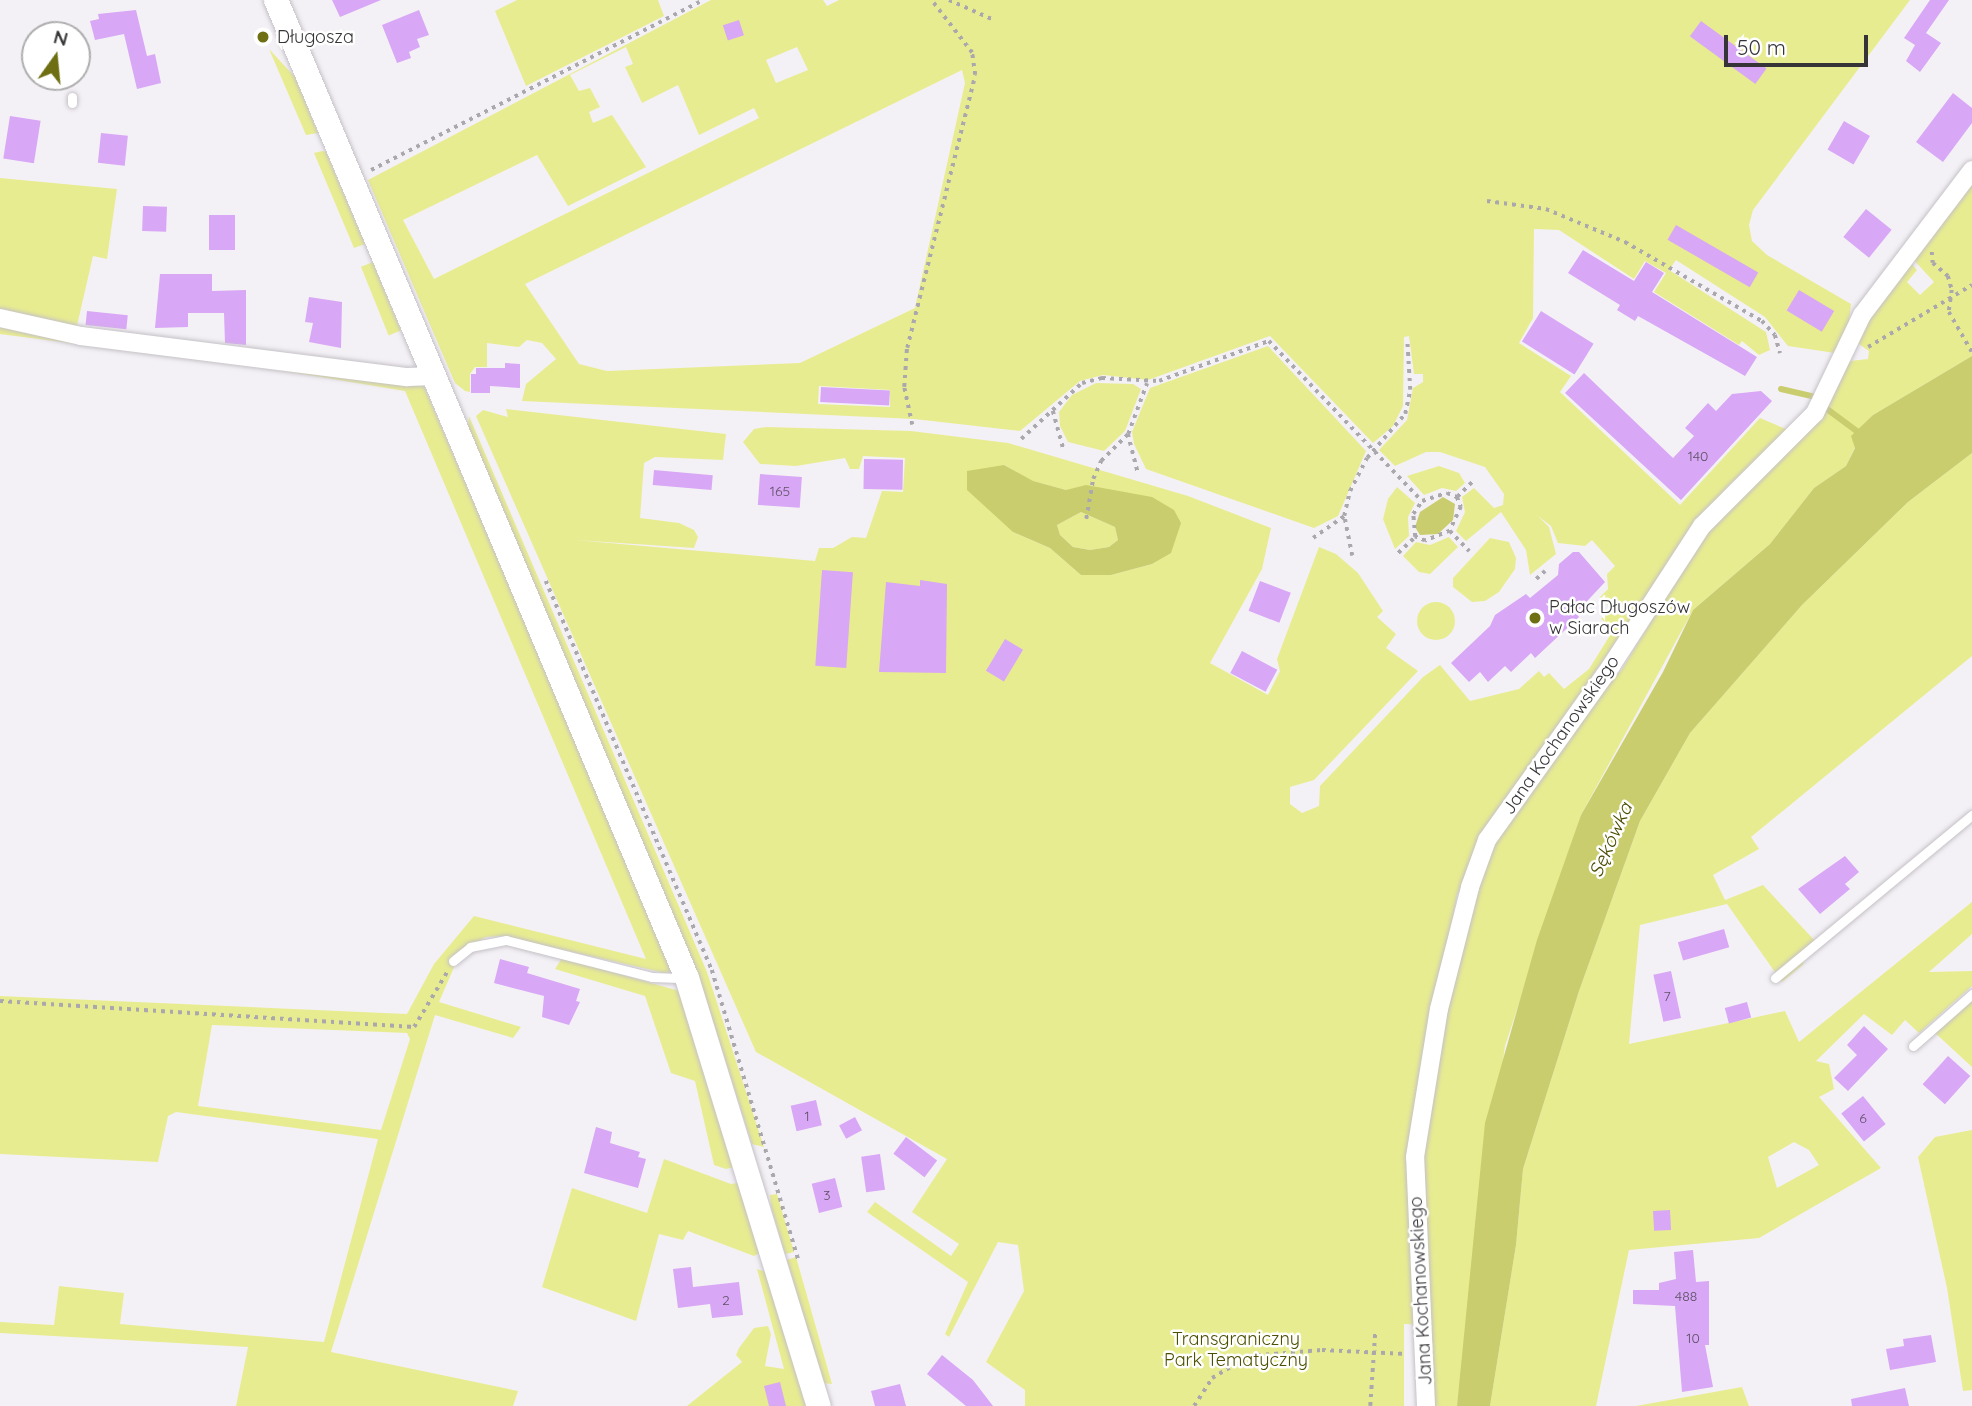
<!DOCTYPE html>
<html>
<head>
<meta charset="utf-8">
<style>
	body { margin:0 }
	#map { position:relative; width:1972px; height:1406px; overflow:hidden; background:#f4f1f6; font-family:Quicksand,sans-serif }
	div>[style] { position:absolute }
	.green>* { inset:0; background:#e8ec90; transform-origin:0 0 }
	.round { border-radius:50% }
	.water>* { inset:0; background:#c9cd6d }
	.stream>* { height:6px; margin:-3px; padding:0 3px; transform-origin:3px; border-radius:3px; background:#c9cd6d }
	.building>* { inset:0; background:#d8a7f5; transform-origin:0 0 }
	.path>* { height:3.5px; margin-top:-1.75px; transform-origin:0; background:repeating-linear-gradient(90deg,#aaa8ac 0 3.5px,transparent 0 8.5px) }
	.roads { filter:drop-shadow(0 0 2px #c4c1c6) drop-shadow(0 0 2px #c4c1c6) }
	.service>* { height:9px; margin:-4.5px; padding:0 4.5px; transform-origin:4.5px; border-radius:4.5px; background:#fff }
	.minor>* { height:18px; margin:-9px; padding:0 9px; transform-origin:9px; border-radius:9px; background:#fff }
	.secondary>* { height:24px; margin:-12px; padding:0 12px; transform-origin:12px; border-radius:12px; background:#fff }
	.dots>* { width:19px; height:19px; translate:-50% -50%; box-sizing:border-box; border:4px solid #fff; border-radius:50% }
	span { translate:-50% -50%; white-space:nowrap; text-align:center; line-height:1.15; -webkit-text-stroke:5px #fff; paint-order:stroke }
	.number-label { font-size:14px; color:#5e5166 }
	.number-label span { -webkit-text-stroke-width:0 }
	.poi-label { font-size:18px; color:#363437 }
	.left { translate:0 -50%; text-align:left }
	.street-label { font-size:18px; color:#363437 }
	.park-label { font-size:18px; color:#4e4f02 }
	.water-label { font-size:19px; color:#4b4c00; font-style:italic }
	.north { position:absolute; left:21px; top:21px; width:70px; height:70px; box-sizing:border-box; background:#fff; border:2px solid #afaeaf; border-radius:50%; rotate:15deg; font-size:19px; font-weight:700; line-height:28px; text-align:center; color:#363437 }
	.north::after { content:''; display:block; margin:auto; width:24px; height:32px; background:#6e6f12; clip-path:polygon(50% 0,100% 100%,50% 72%,0 100%) }
	.scale { position:absolute; left:1724px; top:35px; width:144px; height:32px; box-sizing:border-box; border:4px solid #363437; border-top:0; padding-left:9px; font-size:21px; line-height:24px; white-space:nowrap; color:#363437; -webkit-text-stroke:5px #fff; paint-order:stroke }
</style>
</head>
<body>
<div id="map">
	<div class="green">
		<div style="clip-path:polygon(517px 0,658px 0,664px 16px,526px 86px,495px 11px)"></div>
		<div style="clip-path:polygon(evenodd,711px 0,823px 0,827px 6px,839px 0,1910px 0,1753px 210px,1749px 225px,1752px 241px,1767px 255px,1851px 304px,1848px 330px,1835px 353px,1788px 346px,1765px 317px,1676px 260px,1669px 270px,1766px 332px,1770px 350px,1759px 355px,1742px 341px,1739px 345px,1654px 292px,1666px 273px,1645px 261px,1634px 279px,1559px 230px,1534px 229px,1533px 318px,1519px 343px,1571px 376px,1560px 392px,1680px 505px,1760px 418px,1788px 430px,1727px 487px,1697px 524px,1548px 740px,1457px 895px,1446px 955px,1492px 841px,1597px 693px,1621px 671px,1711px 523px,1850px 361px,1868px 359px,1869px 351px,1856px 342px,1863px 323px,1912px 264px,1917px 270px,1907px 282px,1920px 295px,1934px 282px,1912px 258px,1972px 178px,1972px 356px,1873px 415px,1852px 436px,1855px 447px,1846px 466px,1814px 488px,1770px 544px,1693px 610px,1581px 815px,1505px 1046px,1457px 1406px,1431px 1406px,1427px 1325px,1404px 1324px,1404px 1406px,1025px 1406px,1025px 1390px,986px 1362px,1024px 1291px,1018px 1245px,998px 1242px,949px 1337px,945px 1334px,968px 1282px,867px 1212px,875px 1202px,951px 1256px,959px 1244px,912px 1212px,947px 1159px,756px 1052px,476px 416px,483px 410px,508px 417px,506px 409px,726px 434px,723px 460px,655px 457px,644px 463px,640px 518px,679px 523px,694px 530px,698px 537px,694px 548px,575px 540px,815px 561px,819px 548px,833px 548px,852px 537px,866px 538px,882px 491px,903px 492px,905px 458px,863px 456px,859px 469px,850px 469px,845px 458px,796px 466px,760px 464px,743px 442px,754px 429px,766px 427px,911px 431px,1008px 443px,1188px 496px,1271px 528px,1262px 569px,1210px 663px,1268px 695px,1280px 671px,1277px 659px,1319px 547px,1336px 554px,1358px 573px,1383px 611px,1377px 617px,1396px 634px,1386px 648px,1418px 671px,1314px 780px,1290px 787px,1290px 804px,1302px 813px,1319px 806px,1320px 786px,1423px 677px,1440px 665px,1470px 701px,1519px 689px,1539px 671px,1544px 677px,1549px 673px,1564px 689px,1589px 669px,1614px 629px,1601px 619px,1611px 609px,1600px 597px,1608px 589px,1607px 574px,1615px 566px,1592px 540px,1585px 546px,1558px 543px,1551px 526px,1538px 516px,1549px 527px,1556px 554px,1530px 575px,1526px 550px,1501px 512px,1466px 541px,1456px 531px,1465px 512px,1462px 497px,1474px 488px,1494px 508px,1503px 505px,1504px 494px,1485px 467px,1440px 452px,1426px 452px,1395px 466px,1379px 450px,1407px 420px,1413px 388px,1423px 382px,1423px 374px,1414px 374px,1409px 336px,1404px 337px,1403px 406px,1393px 426px,1373px 443px,1270px 336px,1148px 380px,1103px 375px,1080px 381px,1020px 431px,914px 419px,522px 401px,526px 384px,556px 359px,542px 343px,527px 340px,519px 347px,487px 343px,487px 367px,475px 367px,470px 374px,470px 392px,465px 391px,455px 383px,368px 180px,711px 0,626px 47px,633px 64px,625px 67px,642px 103px,678px 85px,699px 135px,754px 108px,759px 118px,434px 279px,403px 220px,537px 155px,568px 206px,646px 167px,612px 115px,593px 123px,589px 112px,600px 107px,590px 88px,579px 91px,570px 75px,626px 47px,711px 0,797px 47px,808px 70px,776px 83px,766px 60px,797px 47px,711px 0,962px 70px,965px 83px,915px 308px,800px 363px,607px 371px,579px 364px,525px 284px,962px 70px,711px 0,819px 386px,890px 390px,890px 407px,818px 404px,819px 386px,711px 0,1004px 465px,1032px 481px,1066px 490px,1171px 552px,1152px 564px,1111px 575px,1081px 575px,1050px 548px,1013px 532px,1004px 465px)"></div>
		<div style="clip-path:polygon(269px 49px,295px 77px,318px 133px,306px 135px)"></div>
		<div style="clip-path:polygon(322px 151px,326px 152px,365px 244px,354px 248px,314px 153px)"></div>
		<div style="clip-path:polygon(0 178px,117px 189px,107px 259px,93px 256px,76px 330px,0 312px)"></div>
		<div style="left:373px;top:262px;width:74px;height:13px;rotate:68deg"></div>
		<div style="clip-path:polygon(evenodd,0 324px,423px 384px,674px 970px,665px 973px,503px 936px,486px 937px,452px 956px,455px 965px,439px 1002px,521px 1027px,513px 1038px,435px 1015px,331px 1352px,518px 1391px,513px 1406px,236px 1406px,248px 1347px,0 1333px,0 1322px,54px 1325px,59px 1286px,124px 1293px,120px 1324px,324px 1342px,378px 1139px,176px 1112px,168px 1116px,158px 1162px,0 1154px,0 996px,407px 1014px,434px 964px,474px 916px,646px 959px,405px 391px,272px 369px,0 334px,0 324px,212px 1025px,407px 1033px,410px 1039px,381px 1130px,198px 1106px,212px 1025px)"></div>
		<div style="clip-path:polygon(1268px 346px,1366px 451px,1338px 516px,1314px 528px,1146px 469px,1134px 444px,1132px 432px,1150px 388px)"></div>
		<div style="clip-path:polygon(1096px 383px,1133px 384px,1141px 389px,1125px 431px,1104px 451px,1068px 442px,1060px 426px,1059px 412px,1072px 395px)"></div>
		<div style="clip-path:polygon(469px 416px,707px 972px,764px 1147px,752px 1144px,698px 975px,468px 427px)"></div>
		<div style="clip-path:polygon(evenodd,1972px 453px,1972px 656px,1751px 837px,1759px 849px,1713px 875px,1725px 900px,1763px 885px,1816px 942px,1796px 956px,1804px 964px,1782px 982px,1727px 904px,1640px 925px,1629px 1044px,1785px 1011px,1799px 1042px,1972px 902px,1972px 934px,1929px 972px,1972px 971px,1972px 986px,1919px 1033px,1905px 1020px,1892px 1035px,1864px 1014px,1816px 1061px,1829px 1064px,1834px 1089px,1819px 1097px,1881px 1168px,1759px 1238px,1629px 1250px,1596px 1406px,1490px 1406px,1516px 1245px,1523px 1169px,1579px 991px,1640px 821px,1690px 733px,1802px 605px,1908px 502px,1972px 453px,1794px 1142px,1809px 1150px,1819px 1165px,1777px 1188px,1768px 1157px,1794px 1142px)"></div>
		<div style="clip-path:polygon(1439px 466px,1459px 473px,1465px 483px,1456px 491px,1442px 488px,1424px 495px,1407px 476px)"></div>
		<div style="clip-path:polygon(1397px 487px,1415px 503px,1408px 517px,1409px 536px,1395px 549px,1383px 519px,1388px 499px)"></div>
		<div style="clip-path:polygon(1081px 512px,1115px 527px,1118px 540px,1109px 547px,1090px 550px,1073px 547px,1060px 535px,1057px 525px)"></div>
		<div style="clip-path:polygon(1449px 537px,1458px 547px,1430px 574px,1419px 572px,1403px 556px,1416px 542px,1430px 545px)"></div>
		<div style="clip-path:polygon(1490px 538px,1509px 542px,1516px 558px,1515px 569px,1499px 592px,1485px 601px,1472px 602px,1453px 587px,1453px 578px)"></div>
		<div class="round" style="left:1417px;top:602px;width:38px;height:38px"></div>
		<div style="clip-path:polygon(562px 958px,683px 992px,738px 1166px,726px 1169px,714px 1165px,695px 1081px,671px 1073px,645px 996px,555px 969px)"></div>
		<div style="clip-path:polygon(1972px 997px,1972px 1067px,1933px 1031px)"></div>
		<div style="clip-path:polygon(1972px 1130px,1972px 1390px,1963px 1391px,1947px 1288px,1918px 1157px,1935px 1137px)"></div>
		<div style="clip-path:polygon(664px 1159px,731px 1184px,744px 1182px,763px 1251px,754px 1256px,688px 1231px,683px 1240px,659px 1234px,636px 1321px,542px 1287px,572px 1188px,647px 1213px)"></div>
		<div style="clip-path:polygon(777px 1194px,794px 1252px,785px 1254px,771px 1206px,770px 1195px)"></div>
		<div style="clip-path:polygon(796px 1257px,832px 1384px,823px 1383px,787px 1260px)"></div>
		<div style="clip-path:polygon(757px 1269px,770px 1273px,810px 1406px,687px 1406px,742px 1362px,736px 1355px,739px 1348px,754px 1328px,768px 1326px,771px 1334px,765px 1366px,784px 1369px)"></div>
		<div style="clip-path:polygon(1742px 1387px,1749px 1406px,1636px 1406px)"></div>
	</div>
	<div class="water">
		<div style="clip-path:polygon(1972px 356px,1972px 453px,1908px 502px,1802px 605px,1690px 733px,1640px 821px,1579px 991px,1523px 1169px,1516px 1245px,1490px 1406px,1457px 1406px,1485px 1123px,1537px 940px,1581px 815px,1663px 672px,1693px 610px,1770px 544px,1814px 488px,1846px 466px,1855px 448px,1851px 436px,1873px 415px)"></div>
		<div style="clip-path:polygon(evenodd,1004px 465px,1033px 481px,1066px 490px,1086px 485px,1152px 497px,1174px 510px,1181px 523px,1171px 553px,1152px 564px,1111px 575px,1081px 575px,1050px 548px,1013px 532px,967px 490px,967px 471px,1004px 465px,1081px 512px,1115px 527px,1118px 540px,1109px 547px,1090px 550px,1073px 547px,1060px 535px,1057px 525px,1081px 512px)"></div>
		<div style="clip-path:polygon(1443px 497px,1455px 504px,1453px 520px,1438px 534px,1420px 535px,1415px 527px,1420px 512px)"></div>
	</div>
	<div class="stream">
		<div style="left:1781px;top:389px;width:35px;rotate:13deg"></div>
		<div style="left:1827px;top:409px;width:44px;rotate:36.6deg"></div>
	</div>
	<div class="building">
		<div style="clip-path:polygon(332px 0,381px 0,340px 17px)"></div>
		<div style="clip-path:polygon(1930px 0,1949px 0,1926px 33px,1941px 43px,1920px 72px,1906px 61px,1915px 45px,1904px 38px)"></div>
		<div style="clip-path:polygon(136px 10px,147px 56px,155px 54px,161px 83px,137px 89px,124px 34px,95px 40px,90px 21px,99px 19px,98px 14px)"></div>
		<div style="clip-path:polygon(419px 10px,429px 35px,417px 39px,420px 47px,409px 52px,411px 58px,397px 63px,382px 25px)"></div>
		<div style="left:739px;top:20px;width:16px;height:17px;rotate:72deg"></div>
		<div style="left:1701px;top:21px;width:81px;height:19px;rotate:36deg"></div>
		<div style="clip-path:polygon(1953px 93px,1972px 108px,1972px 123px,1943px 162px,1916px 142px)"></div>
		<div style="left:10px;top:116px;width:31px;height:43px;rotate:9deg"></div>
		<div style="left:1844px;top:121px;width:30px;height:33px;rotate:30deg"></div>
		<div style="left:101px;top:133px;width:27px;height:30px;rotate:6deg"></div>
		<div style="left:143px;top:206px;width:24px;height:25px;rotate:2deg"></div>
		<div style="left:1866px;top:209px;width:33px;height:36px;rotate:39deg"></div>
		<div style="left:209px;top:215px;width:26px;height:35px"></div>
		<div style="left:1676px;top:225px;width:95px;height:17px;rotate:30deg"></div>
		<div style="clip-path:polygon(1583px 250px,1634px 281px,1646px 262px,1664px 273px,1652px 292px,1757px 357px,1745px 376px,1638px 316px,1635px 321px,1617px 310px,1620px 305px,1568px 273px)"></div>
		<div style="clip-path:polygon(160px 274px,212px 274px,212px 291px,246px 290px,246px 345px,225px 343px,224px 313px,188px 313px,188px 327px,155px 328px)"></div>
		<div style="left:1799px;top:290px;width:41px;height:24px;rotate:31deg"></div>
		<div style="clip-path:polygon(309px 297px,342px 302px,341px 348px,309px 342px,313px 323px,305px 322px)"></div>
		<div style="left:87px;top:311px;width:41px;height:14px;rotate:6deg"></div>
		<div style="left:1541px;top:311px;width:62px;height:36px;rotate:32deg"></div>
		<div style="clip-path:polygon(505px 363px,520px 364px,520px 388px,490px 386px,490px 393px,471px 393px,471px 374px,476px 374px,476px 368px,505px 368px)"></div>
		<div style="clip-path:polygon(1584px 373px,1673px 458px,1694px 436px,1685px 428px,1708px 403px,1716px 411px,1732px 394px,1761px 391px,1772px 401px,1681px 500px,1565px 393px)"></div>
		<div style="left:821px;top:387px;width:69px;height:15px;rotate:3deg"></div>
		<div style="left:864px;top:459px;width:39px;height:30px;rotate:1deg"></div>
		<div style="left:654px;top:470px;width:59px;height:15px;rotate:5deg"></div>
		<div style="left:760px;top:474px;width:42px;height:31px;rotate:4deg"></div>
		<div style="clip-path:polygon(1573px 552px,1579px 552px,1605px 582px,1576px 613px,1579px 617px,1535px 658px,1531px 653px,1511px 672px,1505px 666px,1488px 682px,1480px 672px,1469px 682px,1451px 663px,1490px 626px,1495px 615px,1526px 594px,1530px 598px,1558px 575px,1559px 564px)"></div>
		<div style="left:822px;top:570px;width:31px;height:96px;rotate:4deg"></div>
		<div style="clip-path:polygon(920px 580px,947px 584px,946px 673px,879px 672px,886px 582px,920px 586px)"></div>
		<div style="left:1260px;top:581px;width:33px;height:32px;rotate:21deg"></div>
		<div style="left:1005px;top:639px;width:21px;height:37px;rotate:31deg"></div>
		<div style="left:1242px;top:651px;width:40px;height:25px;rotate:28deg"></div>
		<div style="clip-path:polygon(1845px 856px,1859px 872px,1845px 884px,1850px 889px,1820px 914px,1798px 889px)"></div>
		<div style="left:1724px;top:929px;width:19px;height:48px;rotate:74deg"></div>
		<div style="clip-path:polygon(500px 959px,529px 967px,527px 973px,580px 989px,576px 1001px,580px 1002px,569px 1025px,542px 1017px,544px 996px,494px 983px)"></div>
		<div style="left:1671px;top:971px;width:48px;height:18px;rotate:78deg"></div>
		<div style="left:1747px;top:1002px;width:16px;height:23px;rotate:75deg"></div>
		<div style="clip-path:polygon(1864px 1026px,1888px 1049px,1848px 1091px,1834px 1078px,1857px 1055px,1847px 1045px)"></div>
		<div style="left:1948px;top:1056px;width:30px;height:38px;rotate:42deg"></div>
		<div style="left:1863px;top:1096px;width:36px;height:28px;rotate:51deg"></div>
		<div style="left:816px;top:1100px;width:26px;height:26px;rotate:77deg"></div>
		<div style="left:855px;top:1117px;width:15px;height:18px;rotate:62deg"></div>
		<div style="clip-path:polygon(596px 1127px,612px 1132px,610px 1143px,640px 1152px,638px 1157px,646px 1159px,638px 1188px,584px 1173px)"></div>
		<div style="left:906px;top:1137px;width:39px;height:21px;rotate:37deg"></div>
		<div style="left:880px;top:1154px;width:36px;height:19px;rotate:82deg"></div>
		<div style="left:835px;top:1178px;width:30px;height:24px;rotate:76deg"></div>
		<div style="left:1670px;top:1210px;width:20px;height:17px;rotate:87deg"></div>
		<div style="clip-path:polygon(1693px 1250px,1696px 1282px,1709px 1281px,1709px 1345px,1705px 1345px,1713px 1387px,1682px 1392px,1675px 1306px,1633px 1304px,1633px 1290px,1659px 1290px,1659px 1283px,1676px 1279px,1674px 1252px)"></div>
		<div style="clip-path:polygon(691px 1267px,693px 1287px,739px 1282px,743px 1315px,712px 1318px,710px 1304px,678px 1308px,673px 1269px)"></div>
		<div style="clip-path:polygon(1931px 1335px,1936px 1362px,1890px 1370px,1886px 1349px,1904px 1346px,1903px 1339px)"></div>
		<div style="clip-path:polygon(942px 1355px,973px 1380px,993px 1406px,966px 1406px,927px 1374px)"></div>
		<div style="clip-path:polygon(780px 1382px,786px 1406px,769px 1406px,764px 1386px)"></div>
		<div style="clip-path:polygon(900px 1384px,906px 1406px,875px 1406px,871px 1391px)"></div>
		<div style="clip-path:polygon(1905px 1388px,1909px 1406px,1852px 1406px,1851px 1399px)"></div>
	</div>
	<div class="path">
		<div style="left:949px;top:0;width:49px;rotate:24deg"></div>
		<div style="left:371px;top:170px;width:373px;rotate:-27.1deg"></div>
		<div style="left:1487px;top:201px;width:60px;rotate:7.7deg"></div>
		<div style="left:1546px;top:209px;width:86px;rotate:22.7deg"></div>
		<div style="left:1625px;top:242px;width:158px;rotate:30deg"></div>
		<div style="left:1762px;top:321px;width:19px;rotate:47deg"></div>
		<div style="left:1775px;top:335px;width:19px;rotate:74deg"></div>
		<div style="left:1932px;top:252px;width:11px;rotate:85deg"></div>
		<div style="left:1933px;top:263px;width:20px;rotate:41deg"></div>
		<div style="left:1948px;top:276px;width:15px;rotate:74deg"></div>
		<div style="left:1952px;top:290px;width:22px;rotate:98deg"></div>
		<div style="left:1949px;top:312px;width:46px;rotate:60.1deg"></div>
		<div style="left:1868px;top:347px;width:121px;rotate:-30.8deg"></div>
		<div style="left:1053px;top:411px;width:41px;rotate:74.6deg"></div>
		<div style="left:912px;top:425px;width:39px;rotate:-102deg"></div>
		<div style="left:904px;top:387px;width:39px;rotate:-86deg"></div>
		<div style="left:907px;top:348px;width:281px;rotate:-76deg"></div>
		<div style="left:975px;top:75px;width:22px;rotate:-98deg"></div>
		<div style="left:972px;top:53px;width:67px;rotate:-127.7deg"></div>
		<div style="left:1128px;top:434px;width:40px;rotate:75.6deg"></div>
		<div style="left:1021px;top:439px;width:83px;rotate:-42.6deg"></div>
		<div style="left:1082px;top:383px;width:21px;rotate:-14deg"></div>
		<div style="left:1102px;top:378px;width:57px;rotate:3deg"></div>
		<div style="left:1159px;top:381px;width:117px;rotate:-20deg"></div>
		<div style="left:1269px;top:341px;width:221px;rotate:46.3deg"></div>
		<div style="left:1447px;top:493px;width:11px;rotate:22deg"></div>
		<div style="left:1457px;top:497px;width:11px;rotate:68deg"></div>
		<div style="left:1461px;top:507px;width:26px;rotate:115deg"></div>
		<div style="left:1450px;top:531px;width:27px;rotate:158deg"></div>
		<div style="left:1425px;top:541px;width:11px;rotate:-158deg"></div>
		<div style="left:1415px;top:537px;width:23px;rotate:-95deg"></div>
		<div style="left:1413px;top:514px;width:16px;rotate:-55deg"></div>
		<div style="left:1422px;top:501px;width:26px;rotate:-18deg"></div>
		<div style="left:1457px;top:497px;width:21px;rotate:-45deg"></div>
		<div style="left:1086px;top:519px;width:41px;rotate:-80.1deg"></div>
		<div style="left:1093px;top:479px;width:20px;rotate:-66deg"></div>
		<div style="left:1101px;top:461px;width:38px;rotate:-45deg"></div>
		<div style="left:1128px;top:434px;width:54px;rotate:-69.6deg"></div>
		<div style="left:1450px;top:531px;width:28px;rotate:46deg"></div>
		<div style="left:1313px;top:538px;width:38px;rotate:-35deg"></div>
		<div style="left:1398px;top:553px;width:23px;rotate:-43deg"></div>
		<div style="left:1352px;top:556px;width:41px;rotate:-101.3deg"></div>
		<div style="left:1344px;top:516px;width:26px;rotate:-77deg"></div>
		<div style="left:1350px;top:491px;width:37px;rotate:-63deg"></div>
		<div style="left:1367px;top:458px;width:58px;rotate:-49.2deg"></div>
		<div style="left:1405px;top:414px;width:25px;rotate:-78deg"></div>
		<div style="left:1410px;top:390px;width:50px;rotate:-93.4deg"></div>
		<div style="left:1536px;top:579px;width:12px;rotate:-42deg"></div>
		<div style="left:546px;top:581px;width:423px;rotate:66.9deg"></div>
		<div style="left:712px;top:970px;width:304px;rotate:73.4deg"></div>
		<div style="left:0;top:1001px;width:415px;rotate:3.6deg"></div>
		<div style="left:414px;top:1027px;width:64px;rotate:-59deg"></div>
		<div style="left:1194px;top:1406px;width:33px;rotate:-57deg"></div>
		<div style="left:1212px;top:1378px;width:43px;rotate:-30.7deg"></div>
		<div style="left:1249px;top:1356px;width:73px;rotate:-4.7deg"></div>
		<div style="left:1322px;top:1350px;width:85px;rotate:2.7deg"></div>
		<div style="left:1370px;top:1406px;width:74px;rotate:-86.1deg"></div>
	</div>
	<div class="roads">
		<div class="service">
			<div style="left:72px;top:103px;width:6px;rotate:-90deg"></div>
			<div style="left:453px;top:961px;width:22px;rotate:-39deg"></div>
			<div style="left:470px;top:947px;width:37px;rotate:-11deg"></div>
			<div style="left:506px;top:940px;width:151px;rotate:14.2deg"></div>
			<div style="left:652px;top:977px;width:34px;rotate:2deg"></div>
			<div style="left:1775px;top:978px;width:256px;rotate:-39.6deg"></div>
			<div style="left:1913px;top:1046px;width:79px;rotate:-41.4deg"></div>
		</div>
		<div class="minor">
			<div style="left:0;top:318px;width:83px;rotate:12.5deg"></div>
			<div style="left:81px;top:336px;width:329px;rotate:7.2deg"></div>
			<div style="left:407px;top:377px;width:28px;rotate:-2deg"></div>
			<div style="left:1426px;top:1406px;width:249px;rotate:-92.5deg"></div>
			<div style="left:1415px;top:1157px;width:150px;rotate:-80.8deg"></div>
			<div style="left:1439px;top:1009px;width:126px;rotate:-75.7deg"></div>
			<div style="left:1470px;top:887px;width:50px;rotate:-70.1deg"></div>
			<div style="left:1487px;top:840px;width:214px;rotate:-54.5deg"></div>
			<div style="left:1611px;top:666px;width:167px;rotate:-57deg"></div>
			<div style="left:1702px;top:526px;width:160px;rotate:-45deg"></div>
			<div style="left:1815px;top:413px;width:109px;rotate:-64.4deg"></div>
			<div style="left:1862px;top:315px;width:182px;rotate:-52.8deg"></div>
		</div>
		<div class="secondary">
			<div style="left:276px;top:0;width:1061px;rotate:67.21deg"></div>
			<div style="left:687px;top:978px;width:448px;rotate:72.9deg"></div>
		</div>
	</div>
	<div class="dots">
		<div style="left:263px;top:37px;background:#6e6f12"></div>
		<div style="left:1535px;top:618px;background:#6e6f12"></div>
	</div>
	<div class="number-label">
		<span style="left:1698px;top:456px">140</span>
		<span style="left:780px;top:491px">165</span>
		<span style="left:1667px;top:996px">7</span>
		<span style="left:807px;top:1116px">1</span>
		<span style="left:1863px;top:1118px">6</span>
		<span style="left:827px;top:1195px">3</span>
		<span style="left:1686px;top:1296px">488</span>
		<span style="left:726px;top:1300px">2</span>
		<span style="left:1693px;top:1338px">10</span>
	</div>
	<div class="poi-label">
		<span class="left" style="left:277px;top:37px">Długosza</span>
		<span class="left" style="left:1549px;top:618px">Pałac Długoszów<br>w Siarach</span>
	</div>
	<div class="street-label">
		<span style="left:1561px;top:735px;rotate:-55deg">Jana Kochanowskiego</span>
		<span style="left:1421px;top:1291px;rotate:-93deg">Jana Kochanowskiego</span>
	</div>
	<div class="park-label">
		<span style="left:1236px;top:1350px">Transgraniczny<br>Park Tematyczny</span>
	</div>
	<div class="water-label">
		<span style="left:1611px;top:840px;rotate:-66deg">Sękówka</span>
	</div>
	<div class="north">N</div>
	<div class="scale">50 m</div>
</div>
</body>
</html>
